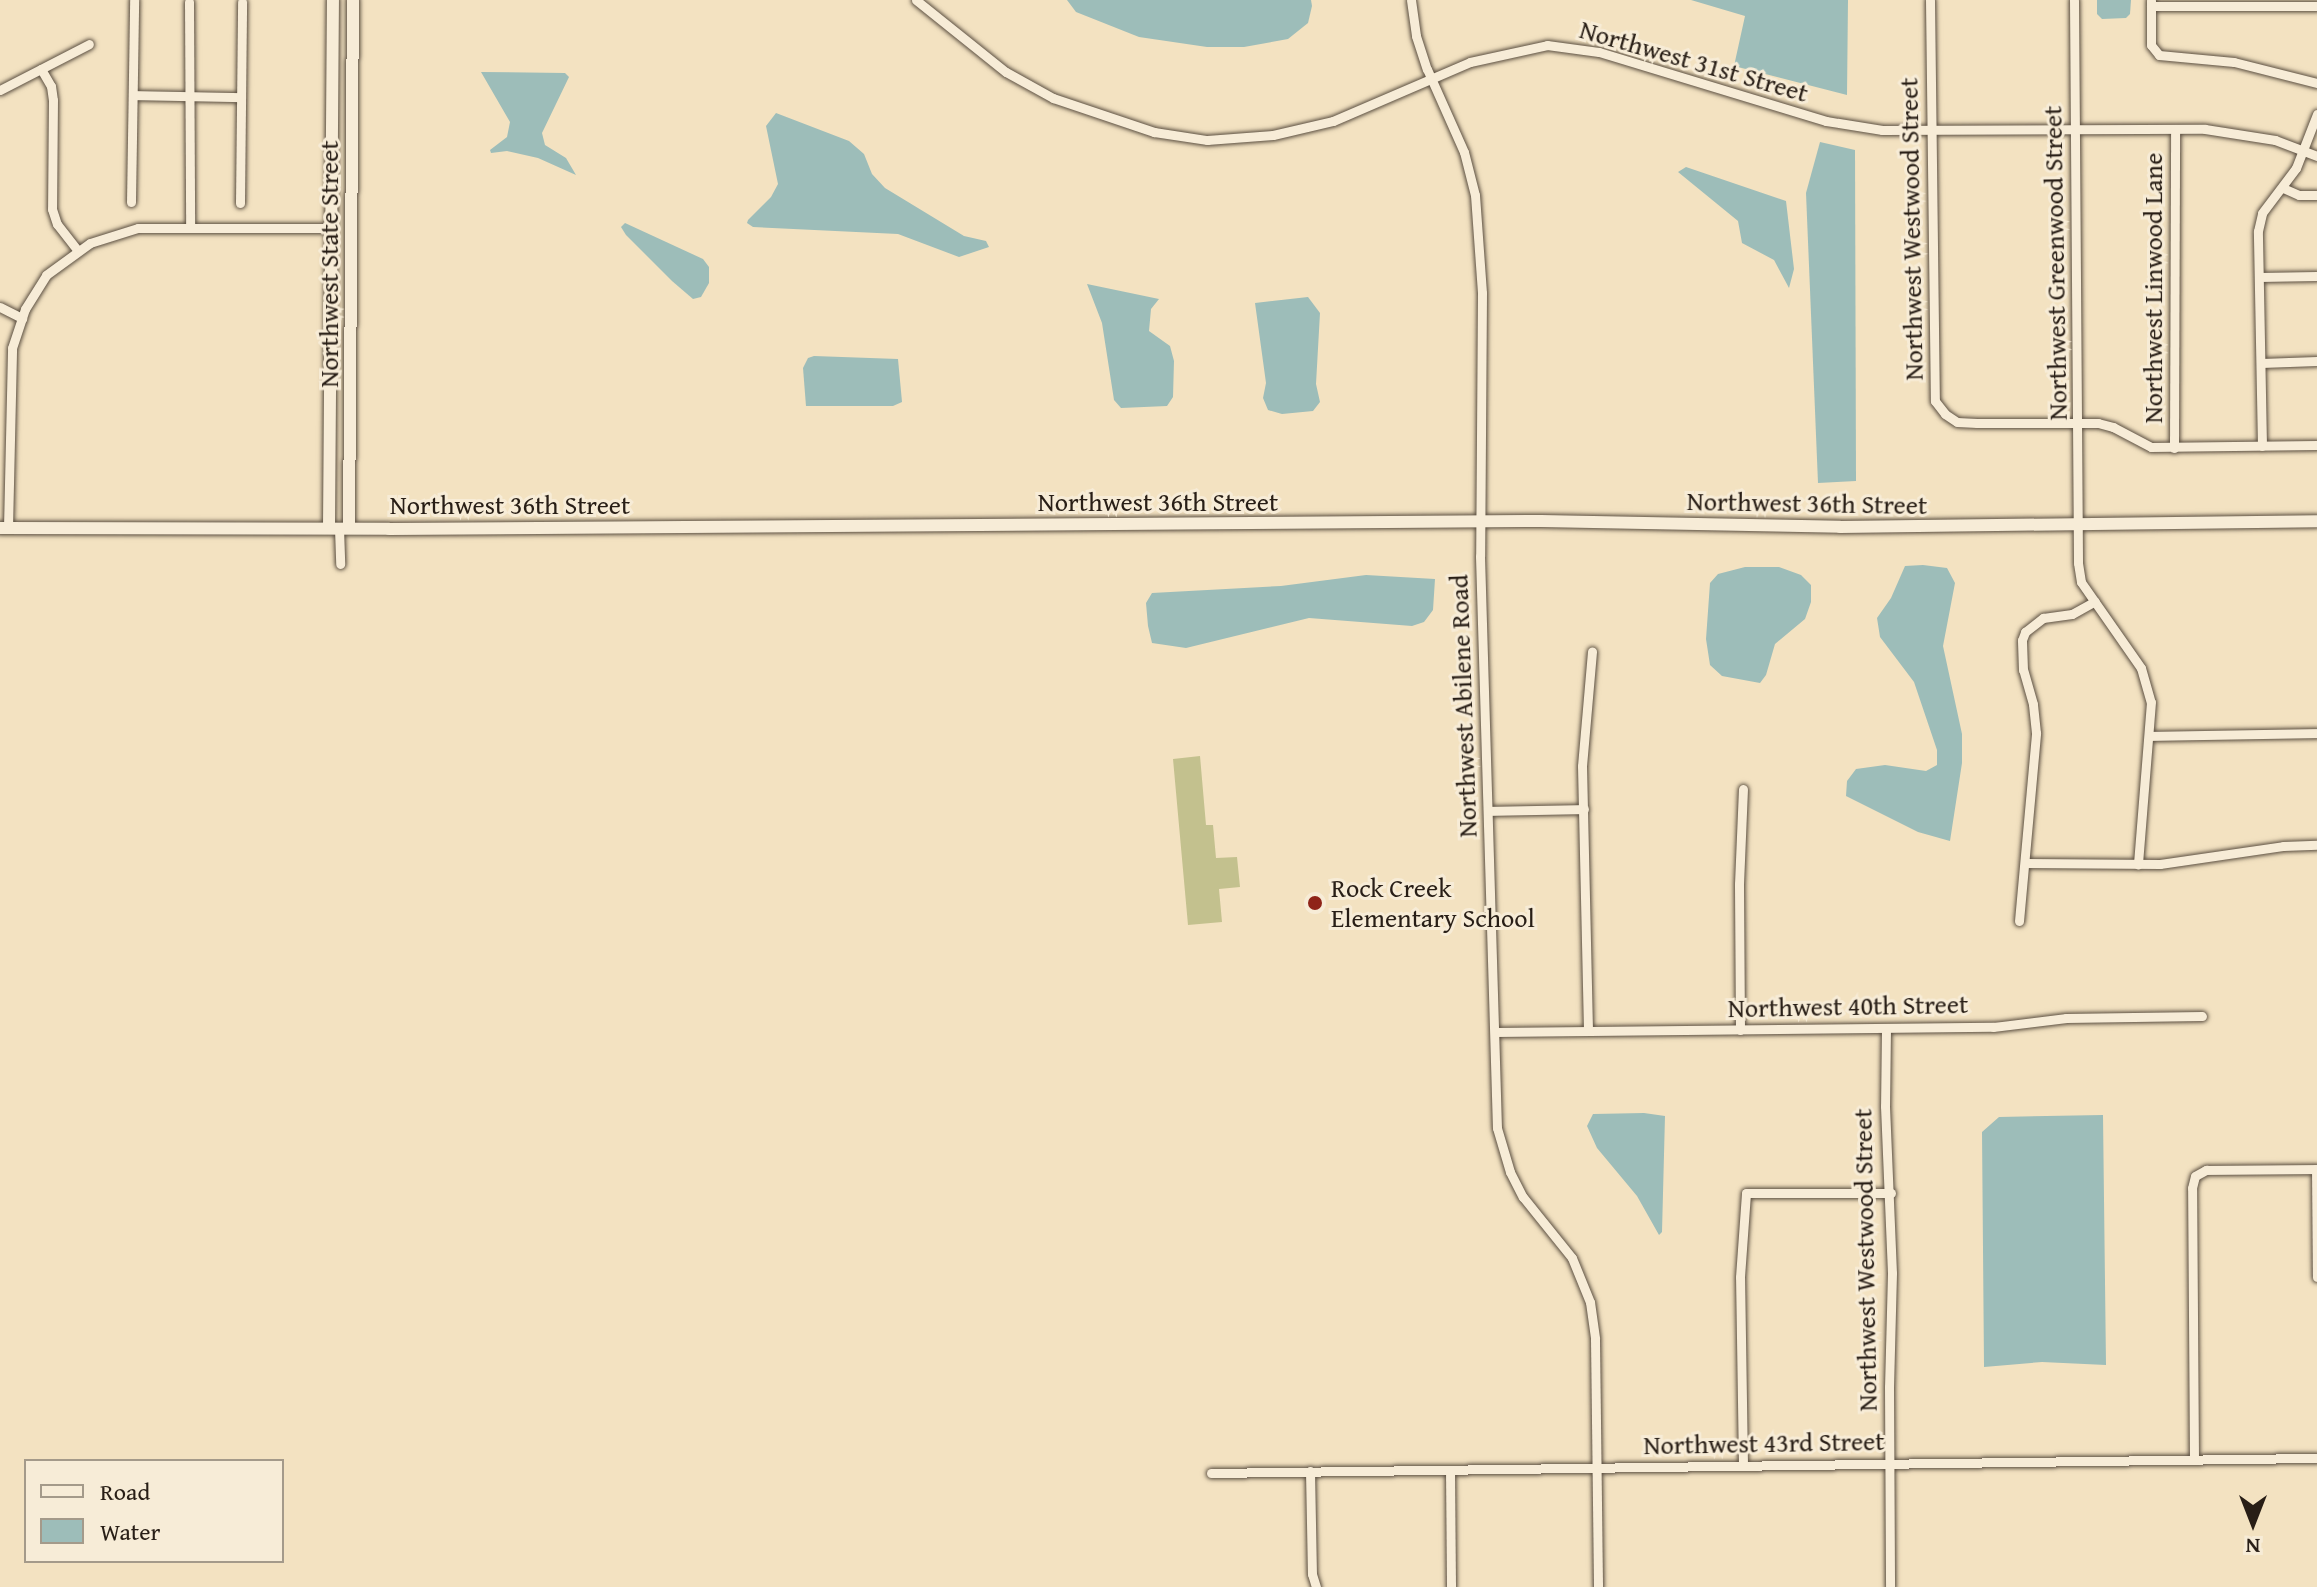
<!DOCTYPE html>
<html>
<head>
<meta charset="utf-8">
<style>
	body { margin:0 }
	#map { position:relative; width:2317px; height:1587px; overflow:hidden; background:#f3e2c1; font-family:"Gentium Book Plus",serif }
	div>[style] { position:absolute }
	.green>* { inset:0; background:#c3c18e }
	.water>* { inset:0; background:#9dbdb9 }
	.roads { filter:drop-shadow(0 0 2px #5b4f41) drop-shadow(0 0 2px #5b4f41) }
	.minor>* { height:9px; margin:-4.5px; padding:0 4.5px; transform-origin:4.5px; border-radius:4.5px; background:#f7ecd7 }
	.secondary>* { height:12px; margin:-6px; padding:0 6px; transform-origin:6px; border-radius:6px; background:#f7ecd7 }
	.dots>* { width:22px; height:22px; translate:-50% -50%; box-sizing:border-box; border:4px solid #f7ecd7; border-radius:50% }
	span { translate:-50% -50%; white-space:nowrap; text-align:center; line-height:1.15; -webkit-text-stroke:6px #f7ecd7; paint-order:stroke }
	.street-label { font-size:26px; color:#281e16 }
	.poi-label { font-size:26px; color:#281e16 }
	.left { translate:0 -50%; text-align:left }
	.legend { position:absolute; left:24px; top:1459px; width:260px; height:104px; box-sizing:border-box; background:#f7ecd7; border:2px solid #a49a8a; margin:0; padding:10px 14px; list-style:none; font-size:24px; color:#281e16 }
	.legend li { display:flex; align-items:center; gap:16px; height:40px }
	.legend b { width:40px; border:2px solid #a49a8a }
	.north { position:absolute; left:2213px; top:1483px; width:80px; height:80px; -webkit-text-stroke:6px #f7ecd7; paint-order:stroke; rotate:180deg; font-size:22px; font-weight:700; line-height:32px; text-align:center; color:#281e16 }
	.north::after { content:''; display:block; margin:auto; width:28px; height:36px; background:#281e16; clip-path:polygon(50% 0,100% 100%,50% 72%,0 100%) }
</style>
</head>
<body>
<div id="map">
	<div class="green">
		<div style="clip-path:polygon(1200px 756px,1206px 825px,1213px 825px,1216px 858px,1237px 857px,1240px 887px,1219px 889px,1222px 922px,1188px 925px,1173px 759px)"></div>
	</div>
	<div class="water">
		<div style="clip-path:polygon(1067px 0,1311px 0,1312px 6px,1308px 23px,1288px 39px,1244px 47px,1207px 47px,1139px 37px,1076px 12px)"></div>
		<div style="clip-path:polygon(1691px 0,1848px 0,1847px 95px,1734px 66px,1745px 16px)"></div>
		<div style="clip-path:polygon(2097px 0,2131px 0,2130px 14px,2126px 18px,2102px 19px,2097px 14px)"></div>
		<div style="clip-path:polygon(481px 72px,565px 73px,569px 77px,542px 133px,545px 145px,566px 158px,576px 175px,538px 158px,507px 151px,491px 153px,490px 150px,507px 137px,510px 122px)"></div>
		<div style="clip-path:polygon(776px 113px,849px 141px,864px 154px,872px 174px,885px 188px,964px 236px,986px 241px,989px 247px,959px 257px,898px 234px,753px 227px,747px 223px,748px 220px,771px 197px,778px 184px,766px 126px)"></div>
		<div style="clip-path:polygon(1820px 142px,1855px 150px,1856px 481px,1818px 483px,1806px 193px)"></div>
		<div style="clip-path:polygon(1686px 167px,1786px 201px,1794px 269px,1789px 288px,1774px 260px,1742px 243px,1738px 221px,1678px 172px)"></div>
		<div style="clip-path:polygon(625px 223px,703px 259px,709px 267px,709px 283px,701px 297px,693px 299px,672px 281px,626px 235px,621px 227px)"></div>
		<div style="clip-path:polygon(1087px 284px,1159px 299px,1151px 309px,1149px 331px,1170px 346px,1174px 361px,1173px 397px,1167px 406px,1121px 408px,1114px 400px,1102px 323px)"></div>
		<div style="clip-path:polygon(1308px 297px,1320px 313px,1316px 384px,1320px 402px,1313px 411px,1282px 414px,1268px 410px,1263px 398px,1266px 383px,1255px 303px)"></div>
		<div style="clip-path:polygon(814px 356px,898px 359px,902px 402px,893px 406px,806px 406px,803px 368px,808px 358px)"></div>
		<div style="clip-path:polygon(1923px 565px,1947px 568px,1955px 583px,1943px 646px,1962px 734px,1962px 763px,1950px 841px,1918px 832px,1846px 796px,1847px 781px,1856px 769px,1885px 765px,1926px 771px,1937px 765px,1937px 750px,1914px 682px,1880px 637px,1877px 618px,1891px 598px,1905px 566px)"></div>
		<div style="clip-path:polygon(1745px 567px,1779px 567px,1801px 575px,1811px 585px,1811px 602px,1805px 619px,1775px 644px,1766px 675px,1760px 683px,1722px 676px,1710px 665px,1706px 639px,1710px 583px,1718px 574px)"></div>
		<div style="clip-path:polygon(1366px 575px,1435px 579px,1433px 610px,1424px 622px,1412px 626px,1309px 618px,1186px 648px,1152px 643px,1148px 626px,1146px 603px,1152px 593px,1281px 586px)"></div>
		<div style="clip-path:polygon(1644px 1113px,1665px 1116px,1662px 1232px,1659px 1235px,1637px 1196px,1597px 1148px,1587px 1126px,1593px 1114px)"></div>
		<div style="clip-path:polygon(2103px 1115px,2106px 1365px,2042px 1362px,1984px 1367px,1982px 1132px,1999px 1117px)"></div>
	</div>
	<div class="roads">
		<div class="minor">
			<div style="left:916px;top:0;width:115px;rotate:38.7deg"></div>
			<div style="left:1006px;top:72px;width:54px;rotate:29deg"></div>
			<div style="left:1053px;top:98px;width:107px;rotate:18.6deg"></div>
			<div style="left:1154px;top:132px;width:54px;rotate:8.6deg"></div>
			<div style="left:1207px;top:140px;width:66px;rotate:-4.3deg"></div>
			<div style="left:1273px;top:135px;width:62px;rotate:-13.1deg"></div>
			<div style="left:1333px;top:121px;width:149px;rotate:-23.3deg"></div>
			<div style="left:1470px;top:62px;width:79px;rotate:-12.4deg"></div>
			<div style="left:1547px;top:45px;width:52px;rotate:7.7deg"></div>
			<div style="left:1599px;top:52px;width:237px;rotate:16.9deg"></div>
			<div style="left:1826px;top:121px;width:57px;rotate:9.1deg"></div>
			<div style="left:1882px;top:130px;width:323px;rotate:-0.2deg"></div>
			<div style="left:2205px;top:129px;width:71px;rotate:8.9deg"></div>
			<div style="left:2275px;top:140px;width:45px;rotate:20.9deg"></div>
			<div style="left:1411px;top:0;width:36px;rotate:82deg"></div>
			<div style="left:1416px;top:36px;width:35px;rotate:72deg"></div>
			<div style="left:1427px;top:69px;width:91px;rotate:66deg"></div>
			<div style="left:1464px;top:152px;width:44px;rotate:75.7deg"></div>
			<div style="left:1475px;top:195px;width:98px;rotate:85.9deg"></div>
			<div style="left:1482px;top:293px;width:263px;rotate:90.4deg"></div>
			<div style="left:1480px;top:556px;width:572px;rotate:88.3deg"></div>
			<div style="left:1497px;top:1128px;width:46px;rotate:73.5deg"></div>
			<div style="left:1510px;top:1172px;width:28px;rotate:63deg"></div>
			<div style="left:1523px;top:1197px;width:78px;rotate:51.2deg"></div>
			<div style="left:1572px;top:1258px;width:48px;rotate:67.8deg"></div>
			<div style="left:1590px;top:1302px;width:37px;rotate:82deg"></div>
			<div style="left:1595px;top:1339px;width:248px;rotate:89.3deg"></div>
			<div style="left:1930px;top:0;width:401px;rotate:89.3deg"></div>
			<div style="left:1935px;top:401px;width:16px;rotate:52deg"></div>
			<div style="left:1945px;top:414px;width:14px;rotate:34deg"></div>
			<div style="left:1957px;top:422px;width:20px;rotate:3deg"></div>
			<div style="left:1977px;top:423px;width:121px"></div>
			<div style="left:2098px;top:423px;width:16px;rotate:15deg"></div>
			<div style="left:2113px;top:427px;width:43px;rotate:27.8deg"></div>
			<div style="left:2151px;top:447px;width:166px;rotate:-0.7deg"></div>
			<div style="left:2074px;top:0;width:563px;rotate:89.59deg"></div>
			<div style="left:2078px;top:563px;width:19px;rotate:81deg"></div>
			<div style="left:2081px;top:582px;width:105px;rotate:55.1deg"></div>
			<div style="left:2141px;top:668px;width:35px;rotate:74deg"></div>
			<div style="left:2151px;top:702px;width:163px;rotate:94.6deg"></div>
			<div style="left:2151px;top:0;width:45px;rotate:90deg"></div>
			<div style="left:2151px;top:45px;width:13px;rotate:51deg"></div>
			<div style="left:2159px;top:55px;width:75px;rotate:5.3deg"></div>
			<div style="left:2234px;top:62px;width:86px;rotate:14.2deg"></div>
			<div style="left:189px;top:2px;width:223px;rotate:89.7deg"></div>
			<div style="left:2151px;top:6px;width:166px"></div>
			<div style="left:41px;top:69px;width:20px;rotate:60deg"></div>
			<div style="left:51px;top:86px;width:14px;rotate:82deg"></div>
			<div style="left:53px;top:100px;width:109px;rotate:90.5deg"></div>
			<div style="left:52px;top:209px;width:16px;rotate:72deg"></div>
			<div style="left:57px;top:224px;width:33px;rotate:52deg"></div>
			<div style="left:0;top:90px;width:100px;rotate:-27.3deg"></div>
			<div style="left:133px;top:95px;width:107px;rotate:1.1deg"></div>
			<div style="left:2283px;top:188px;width:17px;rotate:24deg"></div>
			<div style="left:2299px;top:195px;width:18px"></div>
			<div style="left:131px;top:202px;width:202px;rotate:-89.1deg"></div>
			<div style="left:240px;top:203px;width:201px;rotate:-89.4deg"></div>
			<div style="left:2259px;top:277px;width:58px;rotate:-1deg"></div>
			<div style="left:0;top:307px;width:25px;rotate:27deg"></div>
			<div style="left:2261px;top:363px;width:56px;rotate:-2deg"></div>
			<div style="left:2262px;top:446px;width:215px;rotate:-91.1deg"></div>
			<div style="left:2258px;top:231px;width:18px;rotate:-77deg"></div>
			<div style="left:2262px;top:213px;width:56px;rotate:-52.9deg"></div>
			<div style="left:2296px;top:168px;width:58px;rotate:-68.7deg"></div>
			<div style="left:2174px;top:448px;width:319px;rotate:-89.8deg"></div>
			<div style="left:8px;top:528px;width:180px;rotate:-88.7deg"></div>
			<div style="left:12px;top:348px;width:41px;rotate:-71.6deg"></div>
			<div style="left:25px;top:309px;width:40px;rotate:-58deg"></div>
			<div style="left:46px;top:275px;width:54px;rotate:-36deg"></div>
			<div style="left:90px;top:243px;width:50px;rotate:-17.4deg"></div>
			<div style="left:138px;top:228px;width:193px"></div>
			<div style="left:339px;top:528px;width:36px;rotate:88deg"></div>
			<div style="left:2150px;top:736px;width:167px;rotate:-1deg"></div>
			<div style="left:1488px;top:811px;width:96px;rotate:-1.2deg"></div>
			<div style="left:2025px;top:863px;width:135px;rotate:0.4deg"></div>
			<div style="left:2160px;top:864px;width:124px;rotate:-8.3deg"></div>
			<div style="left:2283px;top:846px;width:34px;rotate:-2deg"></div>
			<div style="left:2019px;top:921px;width:189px;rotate:-84.8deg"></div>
			<div style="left:2036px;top:733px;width:29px;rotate:-96deg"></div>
			<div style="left:2033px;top:704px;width:35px;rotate:-106deg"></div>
			<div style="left:2023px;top:670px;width:30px;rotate:-92deg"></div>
			<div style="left:2022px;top:640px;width:9px;rotate:-69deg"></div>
			<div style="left:2025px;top:632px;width:23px;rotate:-38deg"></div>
			<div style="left:2043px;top:618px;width:29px;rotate:-8deg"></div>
			<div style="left:2072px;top:614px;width:26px;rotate:-29deg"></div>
			<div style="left:1886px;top:1028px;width:78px;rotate:90.7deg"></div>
			<div style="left:1885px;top:1106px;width:167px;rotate:87.6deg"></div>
			<div style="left:1892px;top:1273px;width:114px;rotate:91.5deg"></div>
			<div style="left:1889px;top:1387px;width:200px;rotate:89.7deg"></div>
			<div style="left:1588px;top:1030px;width:264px;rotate:-91.3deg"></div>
			<div style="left:1582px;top:766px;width:115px;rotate:-85deg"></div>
			<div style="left:1740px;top:1030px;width:146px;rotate:-90.4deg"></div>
			<div style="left:1739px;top:884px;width:95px;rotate:-87.6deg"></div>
			<div style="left:1495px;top:1032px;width:498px;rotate:-0.6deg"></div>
			<div style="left:1993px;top:1027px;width:74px;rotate:-7deg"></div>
			<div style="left:2066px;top:1018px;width:136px;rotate:-0.8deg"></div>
			<div style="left:2316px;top:1169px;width:108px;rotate:89.5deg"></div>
			<div style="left:2194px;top:1459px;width:271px;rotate:-90.4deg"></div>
			<div style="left:2192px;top:1188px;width:12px;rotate:-76deg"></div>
			<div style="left:2195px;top:1176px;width:13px;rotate:-29deg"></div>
			<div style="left:2206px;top:1170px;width:111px;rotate:-0.5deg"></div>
			<div style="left:1743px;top:1465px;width:188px;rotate:-90.9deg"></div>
			<div style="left:1740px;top:1277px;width:84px;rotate:-85.9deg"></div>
			<div style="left:1746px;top:1193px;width:145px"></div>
			<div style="left:1450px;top:1470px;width:117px;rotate:89.5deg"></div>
			<div style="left:1310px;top:1471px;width:103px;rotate:88.9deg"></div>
			<div style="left:1312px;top:1574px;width:14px;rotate:73deg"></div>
			<div style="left:1211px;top:1473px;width:1106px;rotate:-0.78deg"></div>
		</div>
		<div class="secondary">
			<div style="left:329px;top:527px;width:527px;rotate:-89.57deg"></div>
			<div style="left:0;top:528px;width:389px;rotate:0.1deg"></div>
			<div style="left:389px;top:529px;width:1152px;rotate:-0.4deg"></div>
			<div style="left:1541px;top:521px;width:299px;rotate:1.1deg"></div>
			<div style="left:1840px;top:527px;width:477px;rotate:-0.7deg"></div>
			<div style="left:349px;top:528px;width:528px;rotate:-89.57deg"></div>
		</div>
	</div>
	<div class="dots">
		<div style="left:1315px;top:903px;background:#8f2418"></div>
	</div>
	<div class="street-label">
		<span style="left:1694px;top:61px;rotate:16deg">Northwest 31st Street</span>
		<span style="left:1911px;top:229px;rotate:-91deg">Northwest Westwood Street</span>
		<span style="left:2055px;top:263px;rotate:-91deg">Northwest Greenwood Street</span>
		<span style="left:329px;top:264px;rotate:-90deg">Northwest State Street</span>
		<span style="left:2153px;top:288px;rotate:-90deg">Northwest Linwood Lane</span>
		<span style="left:1158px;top:502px">Northwest 36th Street</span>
		<span style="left:1807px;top:503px;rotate:1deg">Northwest 36th Street</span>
		<span style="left:510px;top:505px">Northwest 36th Street</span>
		<span style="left:1463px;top:706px;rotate:-92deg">Northwest Abilene Road</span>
		<span style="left:1848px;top:1006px;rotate:-1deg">Northwest 40th Street</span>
		<span style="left:1865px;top:1260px;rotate:-91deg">Northwest Westwood Street</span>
		<span style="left:1764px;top:1443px;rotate:-1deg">Northwest 43rd Street</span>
	</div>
	<div class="poi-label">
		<span class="left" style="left:1331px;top:903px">Rock Creek<br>Elementary School</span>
	</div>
	<ul class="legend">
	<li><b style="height:10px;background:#f7ecd7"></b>Road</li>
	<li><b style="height:22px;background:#9dbdb9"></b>Water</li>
	</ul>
	<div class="north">N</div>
</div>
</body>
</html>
